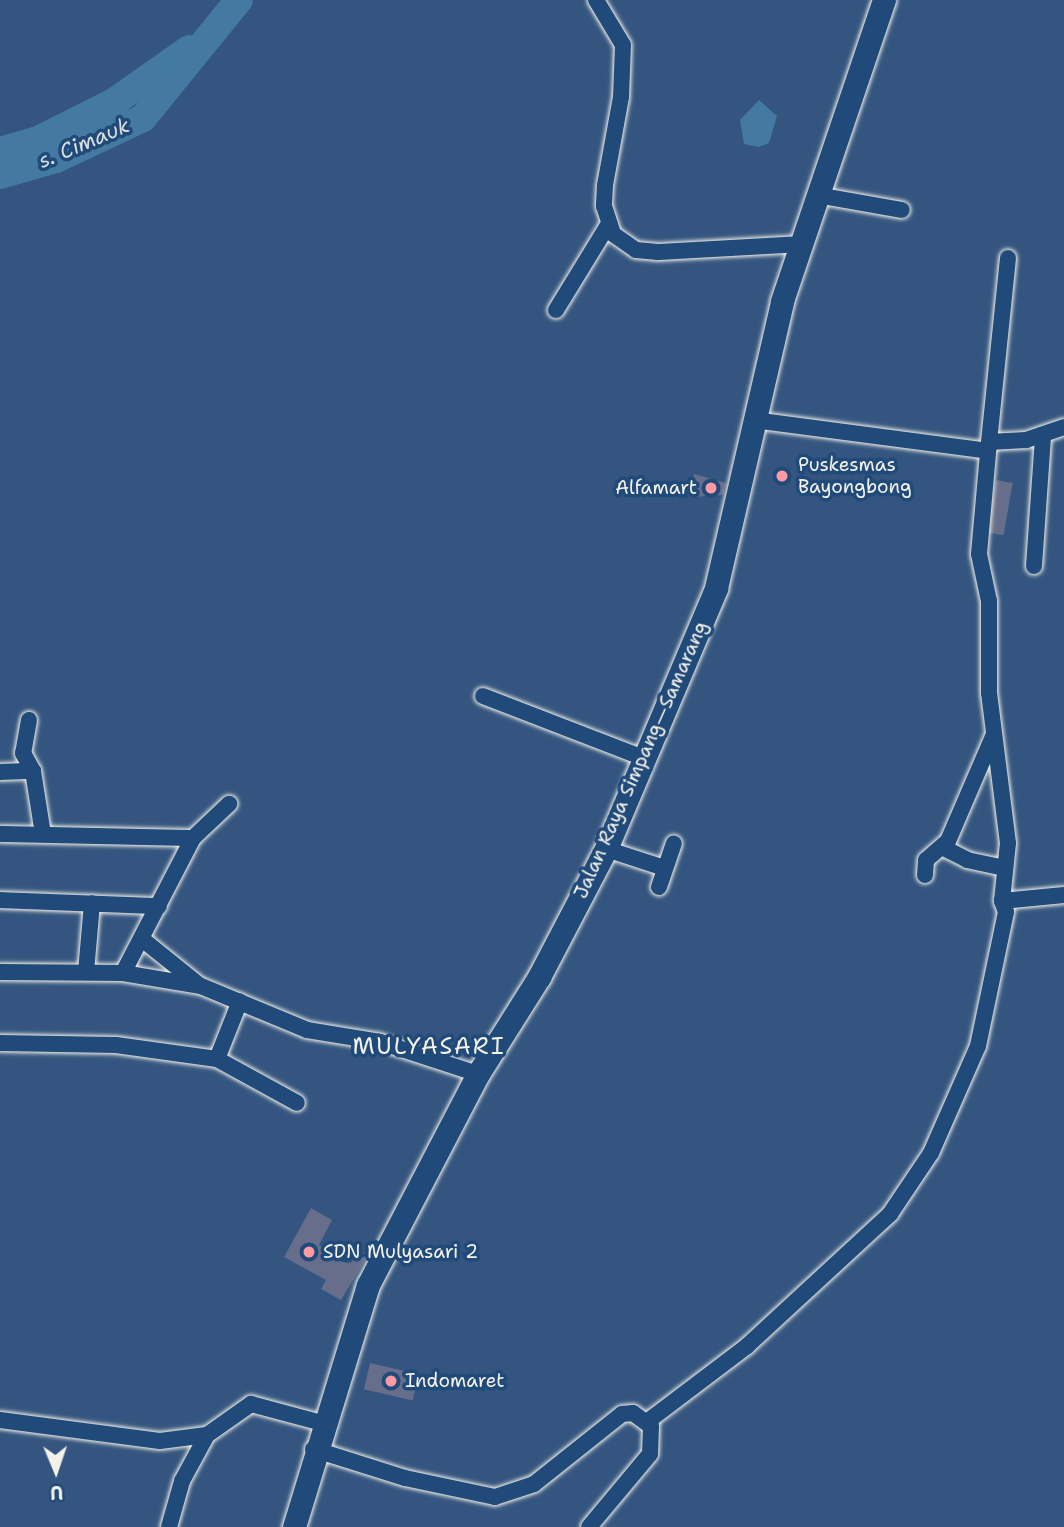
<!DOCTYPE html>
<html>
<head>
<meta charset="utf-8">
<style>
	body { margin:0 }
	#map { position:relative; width:1064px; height:1527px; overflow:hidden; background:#34557f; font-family:"Shantell Sans",sans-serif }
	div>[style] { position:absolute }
	.water>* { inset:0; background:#447aa1 }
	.river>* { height:28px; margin:-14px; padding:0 14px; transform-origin:14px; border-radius:14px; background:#447aa1 }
	.building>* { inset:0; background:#666e8b; transform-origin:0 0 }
	.roads { filter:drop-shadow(0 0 2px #f4f1e8) drop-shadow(0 0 2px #f4f1e8) }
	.street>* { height:16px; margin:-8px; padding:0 8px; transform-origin:8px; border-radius:8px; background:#1f4a7a }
	.secondary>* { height:23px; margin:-11.5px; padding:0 11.5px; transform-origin:11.5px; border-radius:11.5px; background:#1f4a7a }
	.dots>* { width:19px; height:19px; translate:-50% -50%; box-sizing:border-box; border:4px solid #1f4a7a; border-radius:50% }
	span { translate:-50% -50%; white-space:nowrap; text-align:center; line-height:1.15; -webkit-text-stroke:7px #1f4a7a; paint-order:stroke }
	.poi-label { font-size:19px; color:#f4f1e8 }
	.left { translate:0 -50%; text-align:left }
	.right { translate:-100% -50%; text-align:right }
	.street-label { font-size:19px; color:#f4f1e8 }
	.water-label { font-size:21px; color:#dadfdd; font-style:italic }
	.quarter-label { font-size:23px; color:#f4f1e8; letter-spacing:2px }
	.north { position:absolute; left:21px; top:1436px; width:70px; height:70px; -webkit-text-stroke:5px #1f4a7a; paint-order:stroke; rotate:178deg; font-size:19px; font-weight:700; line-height:28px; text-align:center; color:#f4f1e8 }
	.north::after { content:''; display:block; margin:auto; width:24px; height:32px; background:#f4f1e8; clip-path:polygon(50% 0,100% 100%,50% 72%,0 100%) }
</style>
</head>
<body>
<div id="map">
	<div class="water">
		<div style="clip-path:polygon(759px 100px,777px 116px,769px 143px,759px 147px,744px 144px,740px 120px)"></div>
	</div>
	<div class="river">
		<div style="left:0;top:151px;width:37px;rotate:-16deg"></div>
		<div style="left:36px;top:141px;width:87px;rotate:-26.6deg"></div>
		<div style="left:114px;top:102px;width:92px;rotate:-35.2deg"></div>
		<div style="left:0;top:175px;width:58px;rotate:-15.9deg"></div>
		<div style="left:56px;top:159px;width:96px;rotate:-25.2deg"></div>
		<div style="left:143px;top:118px;width:152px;rotate:-50.9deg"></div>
	</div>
	<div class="building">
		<div style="clip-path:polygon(694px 474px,726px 483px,723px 495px,691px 497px)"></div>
		<div style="left:996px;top:480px;width:17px;height:53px;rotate:10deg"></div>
		<div style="clip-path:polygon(311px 1208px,332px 1220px,319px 1245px,351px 1263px,358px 1250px,368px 1255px,341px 1300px,321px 1289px,326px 1280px,284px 1257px)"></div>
		<div style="left:370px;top:1363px;width:50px;height:27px;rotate:13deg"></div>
	</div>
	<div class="roads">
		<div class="street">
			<div style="left:596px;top:0;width:52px;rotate:59deg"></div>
			<div style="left:623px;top:45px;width:52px;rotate:92.2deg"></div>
			<div style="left:621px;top:97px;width:89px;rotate:100.3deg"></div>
			<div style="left:605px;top:185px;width:21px;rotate:93deg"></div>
			<div style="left:604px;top:206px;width:29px;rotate:72deg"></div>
			<div style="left:613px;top:234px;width:28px;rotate:35deg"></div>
			<div style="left:636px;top:250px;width:22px;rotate:5deg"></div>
			<div style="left:658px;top:252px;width:141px;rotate:-3.2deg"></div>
			<div style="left:817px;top:195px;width:86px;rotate:10deg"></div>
			<div style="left:556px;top:310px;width:100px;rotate:-58.5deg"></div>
			<div style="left:754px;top:420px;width:236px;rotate:7.5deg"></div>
			<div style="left:989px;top:442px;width:185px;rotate:-84.1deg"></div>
			<div style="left:1034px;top:566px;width:130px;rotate:-86deg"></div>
			<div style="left:483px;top:696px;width:175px;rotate:21.1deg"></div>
			<div style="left:29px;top:720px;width:34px;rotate:100deg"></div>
			<div style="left:23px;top:753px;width:21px;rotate:61deg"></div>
			<div style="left:33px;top:771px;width:64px;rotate:81deg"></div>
			<div style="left:0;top:772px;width:33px;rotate:-2deg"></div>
			<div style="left:0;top:834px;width:193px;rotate:1.2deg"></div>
			<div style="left:942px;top:847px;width:28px;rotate:27deg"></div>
			<div style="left:967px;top:860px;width:39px;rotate:12deg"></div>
			<div style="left:606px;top:849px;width:61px;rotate:18.1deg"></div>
			<div style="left:925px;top:875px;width:15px;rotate:-86deg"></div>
			<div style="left:926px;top:860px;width:29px;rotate:-41deg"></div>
			<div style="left:948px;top:841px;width:116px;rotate:-66.7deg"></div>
			<div style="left:659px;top:887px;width:46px;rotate:-71.2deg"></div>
			<div style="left:0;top:900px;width:159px;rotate:2.2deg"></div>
			<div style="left:1002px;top:901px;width:62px;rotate:-5.5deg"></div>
			<div style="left:142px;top:939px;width:72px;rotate:38.8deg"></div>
			<div style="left:0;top:972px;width:123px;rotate:0.5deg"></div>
			<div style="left:123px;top:973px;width:79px;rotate:9.5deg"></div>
			<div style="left:201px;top:986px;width:115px;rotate:22.5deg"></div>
			<div style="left:307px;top:1030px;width:74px;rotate:9.3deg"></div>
			<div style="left:380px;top:1042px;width:103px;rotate:18.1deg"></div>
			<div style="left:86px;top:972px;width:69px;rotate:-85deg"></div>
			<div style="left:123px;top:973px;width:152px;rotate:-62.6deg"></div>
			<div style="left:193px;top:838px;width:50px;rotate:-43.4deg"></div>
			<div style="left:0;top:1043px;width:116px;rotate:1deg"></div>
			<div style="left:116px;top:1045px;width:102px;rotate:7.9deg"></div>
			<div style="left:217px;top:1059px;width:91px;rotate:28.8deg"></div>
			<div style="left:217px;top:1059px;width:62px;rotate:-68.4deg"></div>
			<div style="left:0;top:1420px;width:161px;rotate:7.5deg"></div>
			<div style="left:160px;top:1441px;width:47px;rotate:-7.3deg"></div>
			<div style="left:207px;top:1435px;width:54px;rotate:-35.2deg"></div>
			<div style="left:251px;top:1404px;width:73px;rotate:15deg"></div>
			<div style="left:648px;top:1421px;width:124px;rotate:-37.1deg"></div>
			<div style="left:747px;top:1346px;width:195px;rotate:-42.7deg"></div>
			<div style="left:890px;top:1214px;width:73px;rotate:-56.1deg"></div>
			<div style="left:931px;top:1153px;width:117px;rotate:-66.3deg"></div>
			<div style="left:978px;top:1046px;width:137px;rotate:-78.2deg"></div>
			<div style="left:1006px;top:912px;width:12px;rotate:-110deg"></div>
			<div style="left:1002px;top:901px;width:58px;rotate:-84.1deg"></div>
			<div style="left:1008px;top:843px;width:151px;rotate:-97.2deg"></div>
			<div style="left:989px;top:693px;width:92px;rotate:-90deg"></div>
			<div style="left:989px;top:601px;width:48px;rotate:-102deg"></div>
			<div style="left:979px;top:554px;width:112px;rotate:-84.9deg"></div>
			<div style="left:989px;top:442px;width:37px;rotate:-3deg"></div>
			<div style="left:1026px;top:440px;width:40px;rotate:-18.9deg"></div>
			<div style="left:313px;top:1449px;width:96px;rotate:17.5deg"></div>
			<div style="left:405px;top:1478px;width:92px;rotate:11.9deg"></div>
			<div style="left:495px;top:1497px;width:41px;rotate:-18.4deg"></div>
			<div style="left:534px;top:1484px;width:112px;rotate:-38.5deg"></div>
			<div style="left:622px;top:1414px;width:11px;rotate:-5deg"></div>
			<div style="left:633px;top:1413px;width:22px;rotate:36deg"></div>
			<div style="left:651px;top:1426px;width:28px;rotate:92deg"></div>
			<div style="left:650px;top:1454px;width:95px;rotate:129.9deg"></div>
			<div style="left:169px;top:1527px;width:48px;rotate:-74.2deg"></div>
			<div style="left:182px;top:1481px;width:52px;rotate:-61.5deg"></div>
		</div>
		<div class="secondary">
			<div style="left:294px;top:1527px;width:253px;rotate:-73deg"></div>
			<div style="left:368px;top:1285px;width:238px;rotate:-62.5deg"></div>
			<div style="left:478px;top:1074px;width:115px;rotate:-57.8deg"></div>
			<div style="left:539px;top:977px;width:144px;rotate:-62.4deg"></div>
			<div style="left:606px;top:849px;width:283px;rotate:-67.1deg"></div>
			<div style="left:716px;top:588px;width:294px;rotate:-77deg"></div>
			<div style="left:782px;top:301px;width:318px;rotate:-71.3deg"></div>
		</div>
	</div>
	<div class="dots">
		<div style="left:782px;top:476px;background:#ff9aa2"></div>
		<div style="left:711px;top:488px;background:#ff9aa2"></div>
		<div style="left:309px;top:1252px;background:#ff9aa2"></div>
		<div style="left:391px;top:1381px;background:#ff9aa2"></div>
	</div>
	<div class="poi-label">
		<span class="left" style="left:798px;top:476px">Puskesmas<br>Bayongbong</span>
		<span class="right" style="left:697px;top:488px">Alfamart</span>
		<span class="left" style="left:323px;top:1252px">SDN Mulyasari 2</span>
		<span class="left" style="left:405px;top:1381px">Indomaret</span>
	</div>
	<div class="street-label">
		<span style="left:641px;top:760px;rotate:-66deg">Jalan Raya Simpang—Samarang</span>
	</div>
	<div class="water-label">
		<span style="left:84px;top:143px;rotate:-23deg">s. Cimauk</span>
	</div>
	<div class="quarter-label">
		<span style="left:429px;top:1046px">MULYASARI</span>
	</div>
	<div class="north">U</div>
</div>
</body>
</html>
